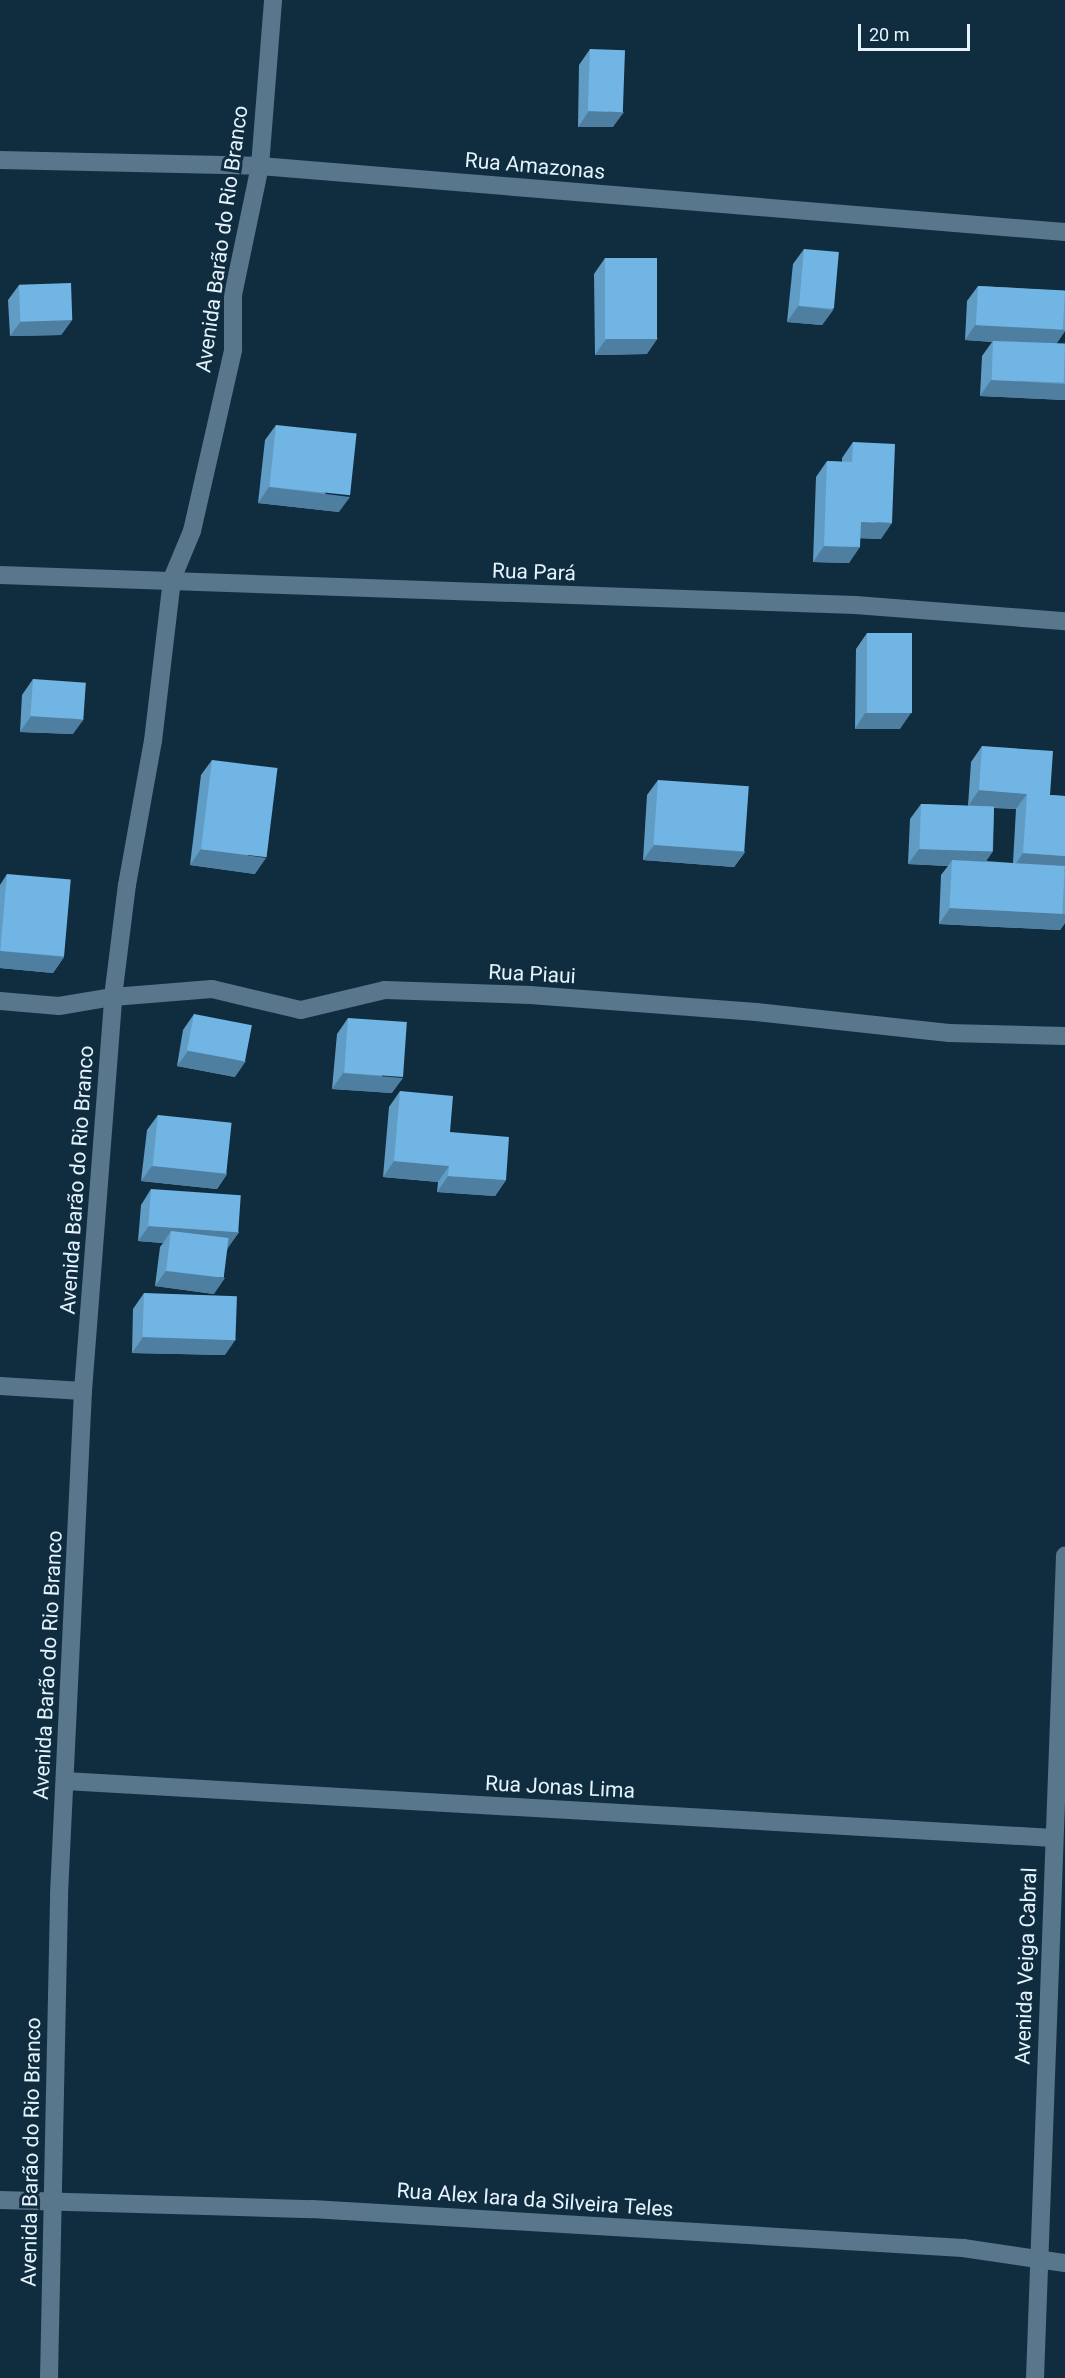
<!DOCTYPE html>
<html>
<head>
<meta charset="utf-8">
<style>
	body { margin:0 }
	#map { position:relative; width:1065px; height:2378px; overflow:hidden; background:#102d40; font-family:Roboto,sans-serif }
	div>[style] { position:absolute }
	.street>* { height:18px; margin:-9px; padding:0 9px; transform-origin:9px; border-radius:9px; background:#58768c }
	.wall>* { inset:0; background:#619cc5 }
	.shaded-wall>* { inset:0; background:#4f7fa0 }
	.building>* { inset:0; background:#71b5e5; transform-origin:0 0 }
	span { translate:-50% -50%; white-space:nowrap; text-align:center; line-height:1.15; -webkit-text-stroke:6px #102d40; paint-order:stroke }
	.street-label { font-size:21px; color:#e5f3fd }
	.scale { position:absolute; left:858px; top:24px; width:112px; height:27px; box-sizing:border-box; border:3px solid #e5f3fd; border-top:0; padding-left:8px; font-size:18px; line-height:21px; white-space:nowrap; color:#e5f3fd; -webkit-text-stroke:4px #102d40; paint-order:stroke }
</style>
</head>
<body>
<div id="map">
	<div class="street">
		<div style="left:0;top:160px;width:260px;rotate:1.3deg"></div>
		<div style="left:260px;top:166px;width:808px;rotate:4.69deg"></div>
		<div style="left:0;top:575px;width:856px;rotate:2.01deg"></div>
		<div style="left:855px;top:605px;width:211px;rotate:4.4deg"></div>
		<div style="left:0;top:1001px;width:59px;rotate:4.8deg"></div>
		<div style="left:59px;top:1006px;width:55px;rotate:-9.5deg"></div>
		<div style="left:113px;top:997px;width:99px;rotate:-4.6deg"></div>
		<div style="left:212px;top:989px;width:91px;rotate:13.3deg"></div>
		<div style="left:301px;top:1010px;width:86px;rotate:-13.4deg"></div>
		<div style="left:385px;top:990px;width:145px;rotate:2deg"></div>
		<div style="left:530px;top:995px;width:227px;rotate:4.3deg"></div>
		<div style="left:756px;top:1012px;width:194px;rotate:6.2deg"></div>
		<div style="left:949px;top:1033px;width:116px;rotate:1.5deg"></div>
		<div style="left:0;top:1386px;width:83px;rotate:3.4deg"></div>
		<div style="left:65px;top:1781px;width:990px;rotate:3.3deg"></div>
		<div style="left:0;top:2200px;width:312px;rotate:1.7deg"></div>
		<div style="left:312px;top:2209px;width:652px;rotate:3.43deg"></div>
		<div style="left:963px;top:2248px;width:103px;rotate:8.4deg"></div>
		<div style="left:49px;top:2378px;width:484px;rotate:-88.8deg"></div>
		<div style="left:59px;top:1894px;width:504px;rotate:-87.27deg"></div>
		<div style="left:83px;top:1391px;width:395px;rotate:-85.6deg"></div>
		<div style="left:113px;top:997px;width:113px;rotate:-82.9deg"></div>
		<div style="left:127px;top:885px;width:146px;rotate:-79.8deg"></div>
		<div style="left:153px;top:741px;width:163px;rotate:-83.3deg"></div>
		<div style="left:172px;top:579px;width:52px;rotate:-67.4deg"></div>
		<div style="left:192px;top:531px;width:186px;rotate:-77.2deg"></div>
		<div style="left:233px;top:350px;width:55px;rotate:-90deg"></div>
		<div style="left:233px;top:295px;width:132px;rotate:-78.2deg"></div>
		<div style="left:260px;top:166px;width:167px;rotate:-85.5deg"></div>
		<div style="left:1035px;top:2378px;width:823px;rotate:-87.91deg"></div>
	</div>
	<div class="wall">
		<div style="clip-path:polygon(590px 49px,613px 127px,578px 127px,579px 65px)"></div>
		<div style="clip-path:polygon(804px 249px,833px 310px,822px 325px,787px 322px,793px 264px)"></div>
		<div style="clip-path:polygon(605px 258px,647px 354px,595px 355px,594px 274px)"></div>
		<div style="clip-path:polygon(19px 285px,72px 320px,61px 335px,10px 336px,8px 300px)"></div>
		<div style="clip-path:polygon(978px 286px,1065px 291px,1065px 331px,1056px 344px,1065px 344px,1065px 400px,980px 396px,982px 356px,992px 342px,965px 340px,967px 301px)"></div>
		<div style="clip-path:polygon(276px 425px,339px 512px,258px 503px,265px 440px)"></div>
		<div style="clip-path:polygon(853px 442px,881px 539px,860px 538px,849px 563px,813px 562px,816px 477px,827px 461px,842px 462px,842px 458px)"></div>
		<div style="clip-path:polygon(867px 633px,900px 729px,855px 729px,856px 649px)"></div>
		<div style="clip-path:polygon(33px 679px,73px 734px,20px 732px,22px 695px)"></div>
		<div style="clip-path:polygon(evenodd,982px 746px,1050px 795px,1065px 796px,1065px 923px,1060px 930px,939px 924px,941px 875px,948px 866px,908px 864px,910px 819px,921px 804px,968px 806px,971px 762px,982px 746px,994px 808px,1016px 809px,1013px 863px,986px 861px,993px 851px,994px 808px)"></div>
		<div style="clip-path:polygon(212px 760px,255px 874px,190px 865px,201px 775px)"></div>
		<div style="clip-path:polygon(658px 780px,745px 852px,734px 867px,643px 860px,647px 795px)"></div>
		<div style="clip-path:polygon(7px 874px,64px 957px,53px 973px,0 968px,0 885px)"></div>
		<div style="clip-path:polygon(194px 1014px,235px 1077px,177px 1066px,183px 1030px)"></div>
		<div style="clip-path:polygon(348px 1018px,392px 1093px,332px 1089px,337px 1034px)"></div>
		<div style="clip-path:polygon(400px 1091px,506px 1180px,495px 1196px,437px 1192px,438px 1182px,383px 1177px,389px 1107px)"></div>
		<div style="clip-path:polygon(158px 1115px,227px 1174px,217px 1189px,141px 1181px,147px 1130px)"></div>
		<div style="clip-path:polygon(151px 1189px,239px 1232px,228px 1247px,214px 1294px,155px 1286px,160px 1247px,163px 1243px,138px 1241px,141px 1205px)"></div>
		<div style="clip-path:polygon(144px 1293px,225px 1355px,132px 1353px,133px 1309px)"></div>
	</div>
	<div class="shaded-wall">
		<div style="clip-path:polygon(589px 111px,624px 112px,613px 127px,578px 127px)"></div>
		<div style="clip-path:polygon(798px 306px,833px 310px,822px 325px,787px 322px)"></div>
		<div style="clip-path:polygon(72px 320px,61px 335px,10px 336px,21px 321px)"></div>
		<div style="clip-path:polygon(975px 325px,1065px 330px,1065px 331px,1055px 346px,965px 340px)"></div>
		<div style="clip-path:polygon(658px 338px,647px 354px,595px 355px,606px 339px)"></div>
		<div style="clip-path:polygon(991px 380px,1065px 384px,1065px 400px,980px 396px)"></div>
		<div style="clip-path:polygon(269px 487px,350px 497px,339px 512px,258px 503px)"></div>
		<div style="clip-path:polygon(861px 522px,892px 523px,881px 539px,850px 538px)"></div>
		<div style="clip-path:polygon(824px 546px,860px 547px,849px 563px,813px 562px)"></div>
		<div style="clip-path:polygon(865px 713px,911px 713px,900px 729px,855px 729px)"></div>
		<div style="clip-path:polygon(31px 716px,84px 719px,73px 734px,20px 732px)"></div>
		<div style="clip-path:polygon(979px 790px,1027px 794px,1016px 809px,968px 806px)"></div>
		<div style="clip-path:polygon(654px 845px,745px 852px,734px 867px,643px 860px)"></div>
		<div style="clip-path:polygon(201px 849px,266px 858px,255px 874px,190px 865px)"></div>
		<div style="clip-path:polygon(919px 849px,993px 851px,982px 867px,952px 860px,948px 866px,908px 864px)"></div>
		<div style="clip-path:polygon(1023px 853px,1065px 856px,1065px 872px,1013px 868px)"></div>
		<div style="clip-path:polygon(950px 908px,1065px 914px,1065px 923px,1060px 930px,939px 924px)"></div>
		<div style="clip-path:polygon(0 951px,64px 957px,53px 973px,0 968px)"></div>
		<div style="clip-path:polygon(188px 1051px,246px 1061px,235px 1077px,177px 1066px)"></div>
		<div style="clip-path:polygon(343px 1073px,403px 1078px,392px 1093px,332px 1089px)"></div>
		<div style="clip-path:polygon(394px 1161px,449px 1166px,438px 1182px,383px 1177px)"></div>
		<div style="clip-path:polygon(152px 1166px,227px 1174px,217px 1189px,141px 1181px)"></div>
		<div style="clip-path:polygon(448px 1176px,506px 1180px,495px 1196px,437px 1192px)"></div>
		<div style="clip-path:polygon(149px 1226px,239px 1232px,228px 1248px,171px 1231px,163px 1243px,138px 1241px)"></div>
		<div style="clip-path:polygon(166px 1271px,225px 1278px,214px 1294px,155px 1286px)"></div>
		<div style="clip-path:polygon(143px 1337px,236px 1339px,225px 1355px,132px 1353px)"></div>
	</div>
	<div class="building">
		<div style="left:590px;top:49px;width:35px;height:62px;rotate:2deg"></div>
		<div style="left:804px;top:249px;width:35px;height:57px;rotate:5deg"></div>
		<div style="left:605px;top:258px;width:52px;height:81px"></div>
		<div style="left:71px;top:283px;width:37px;height:52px;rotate:88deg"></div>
		<div style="left:978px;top:286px;width:87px;height:39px;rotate:3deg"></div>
		<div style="left:993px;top:341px;width:72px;height:39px;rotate:2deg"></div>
		<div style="left:276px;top:425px;width:81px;height:62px;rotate:6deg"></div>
		<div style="clip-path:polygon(853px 442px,895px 444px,892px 523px,861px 522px,860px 547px,824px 546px,827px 461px,852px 462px)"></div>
		<div style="left:867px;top:633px;width:45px;height:80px"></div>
		<div style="left:33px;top:679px;width:53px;height:37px;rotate:4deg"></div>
		<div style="clip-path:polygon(982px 746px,1053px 751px,1050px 795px,1065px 796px,1065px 856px,1023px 853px,1027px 794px,979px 790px)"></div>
		<div style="left:212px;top:760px;width:66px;height:90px;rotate:7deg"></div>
		<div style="left:658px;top:780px;width:91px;height:65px;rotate:4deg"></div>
		<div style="left:921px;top:804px;width:73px;height:45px;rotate:2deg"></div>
		<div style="left:952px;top:860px;width:113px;height:48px;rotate:3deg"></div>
		<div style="left:7px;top:874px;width:64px;height:77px;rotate:5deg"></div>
		<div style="left:194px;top:1014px;width:59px;height:37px;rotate:11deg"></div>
		<div style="left:348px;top:1018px;width:59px;height:55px;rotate:4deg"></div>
		<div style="clip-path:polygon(400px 1091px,453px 1096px,450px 1132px,509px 1137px,506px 1180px,448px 1176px,449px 1166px,394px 1161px)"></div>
		<div style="left:158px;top:1115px;width:74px;height:51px;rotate:6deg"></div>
		<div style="left:151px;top:1189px;width:90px;height:37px;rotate:4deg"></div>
		<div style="left:171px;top:1231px;width:58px;height:40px;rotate:7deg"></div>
		<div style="left:144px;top:1293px;width:93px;height:44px;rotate:2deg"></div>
	</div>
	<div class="street-label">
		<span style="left:535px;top:166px;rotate:5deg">Rua Amazonas</span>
		<span style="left:222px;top:239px;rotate:-82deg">Avenida Barão do Rio Branco</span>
		<span style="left:534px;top:572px;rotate:2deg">Rua Pará</span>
		<span style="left:532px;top:974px;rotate:3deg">Rua Piaui</span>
		<span style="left:77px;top:1180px;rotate:-86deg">Avenida Barão do Rio Branco</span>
		<span style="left:48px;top:1665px;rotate:-87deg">Avenida Barão do Rio Branco</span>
		<span style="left:560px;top:1787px;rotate:3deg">Rua Jonas Lima</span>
		<span style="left:1026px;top:1966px;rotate:-88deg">Avenida Veiga Cabral</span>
		<span style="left:31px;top:2152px;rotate:-89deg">Avenida Barão do Rio Branco</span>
		<span style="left:535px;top:2200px;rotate:4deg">Rua Alex Iara da Silveira Teles</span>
	</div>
	<div class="scale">20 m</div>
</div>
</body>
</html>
